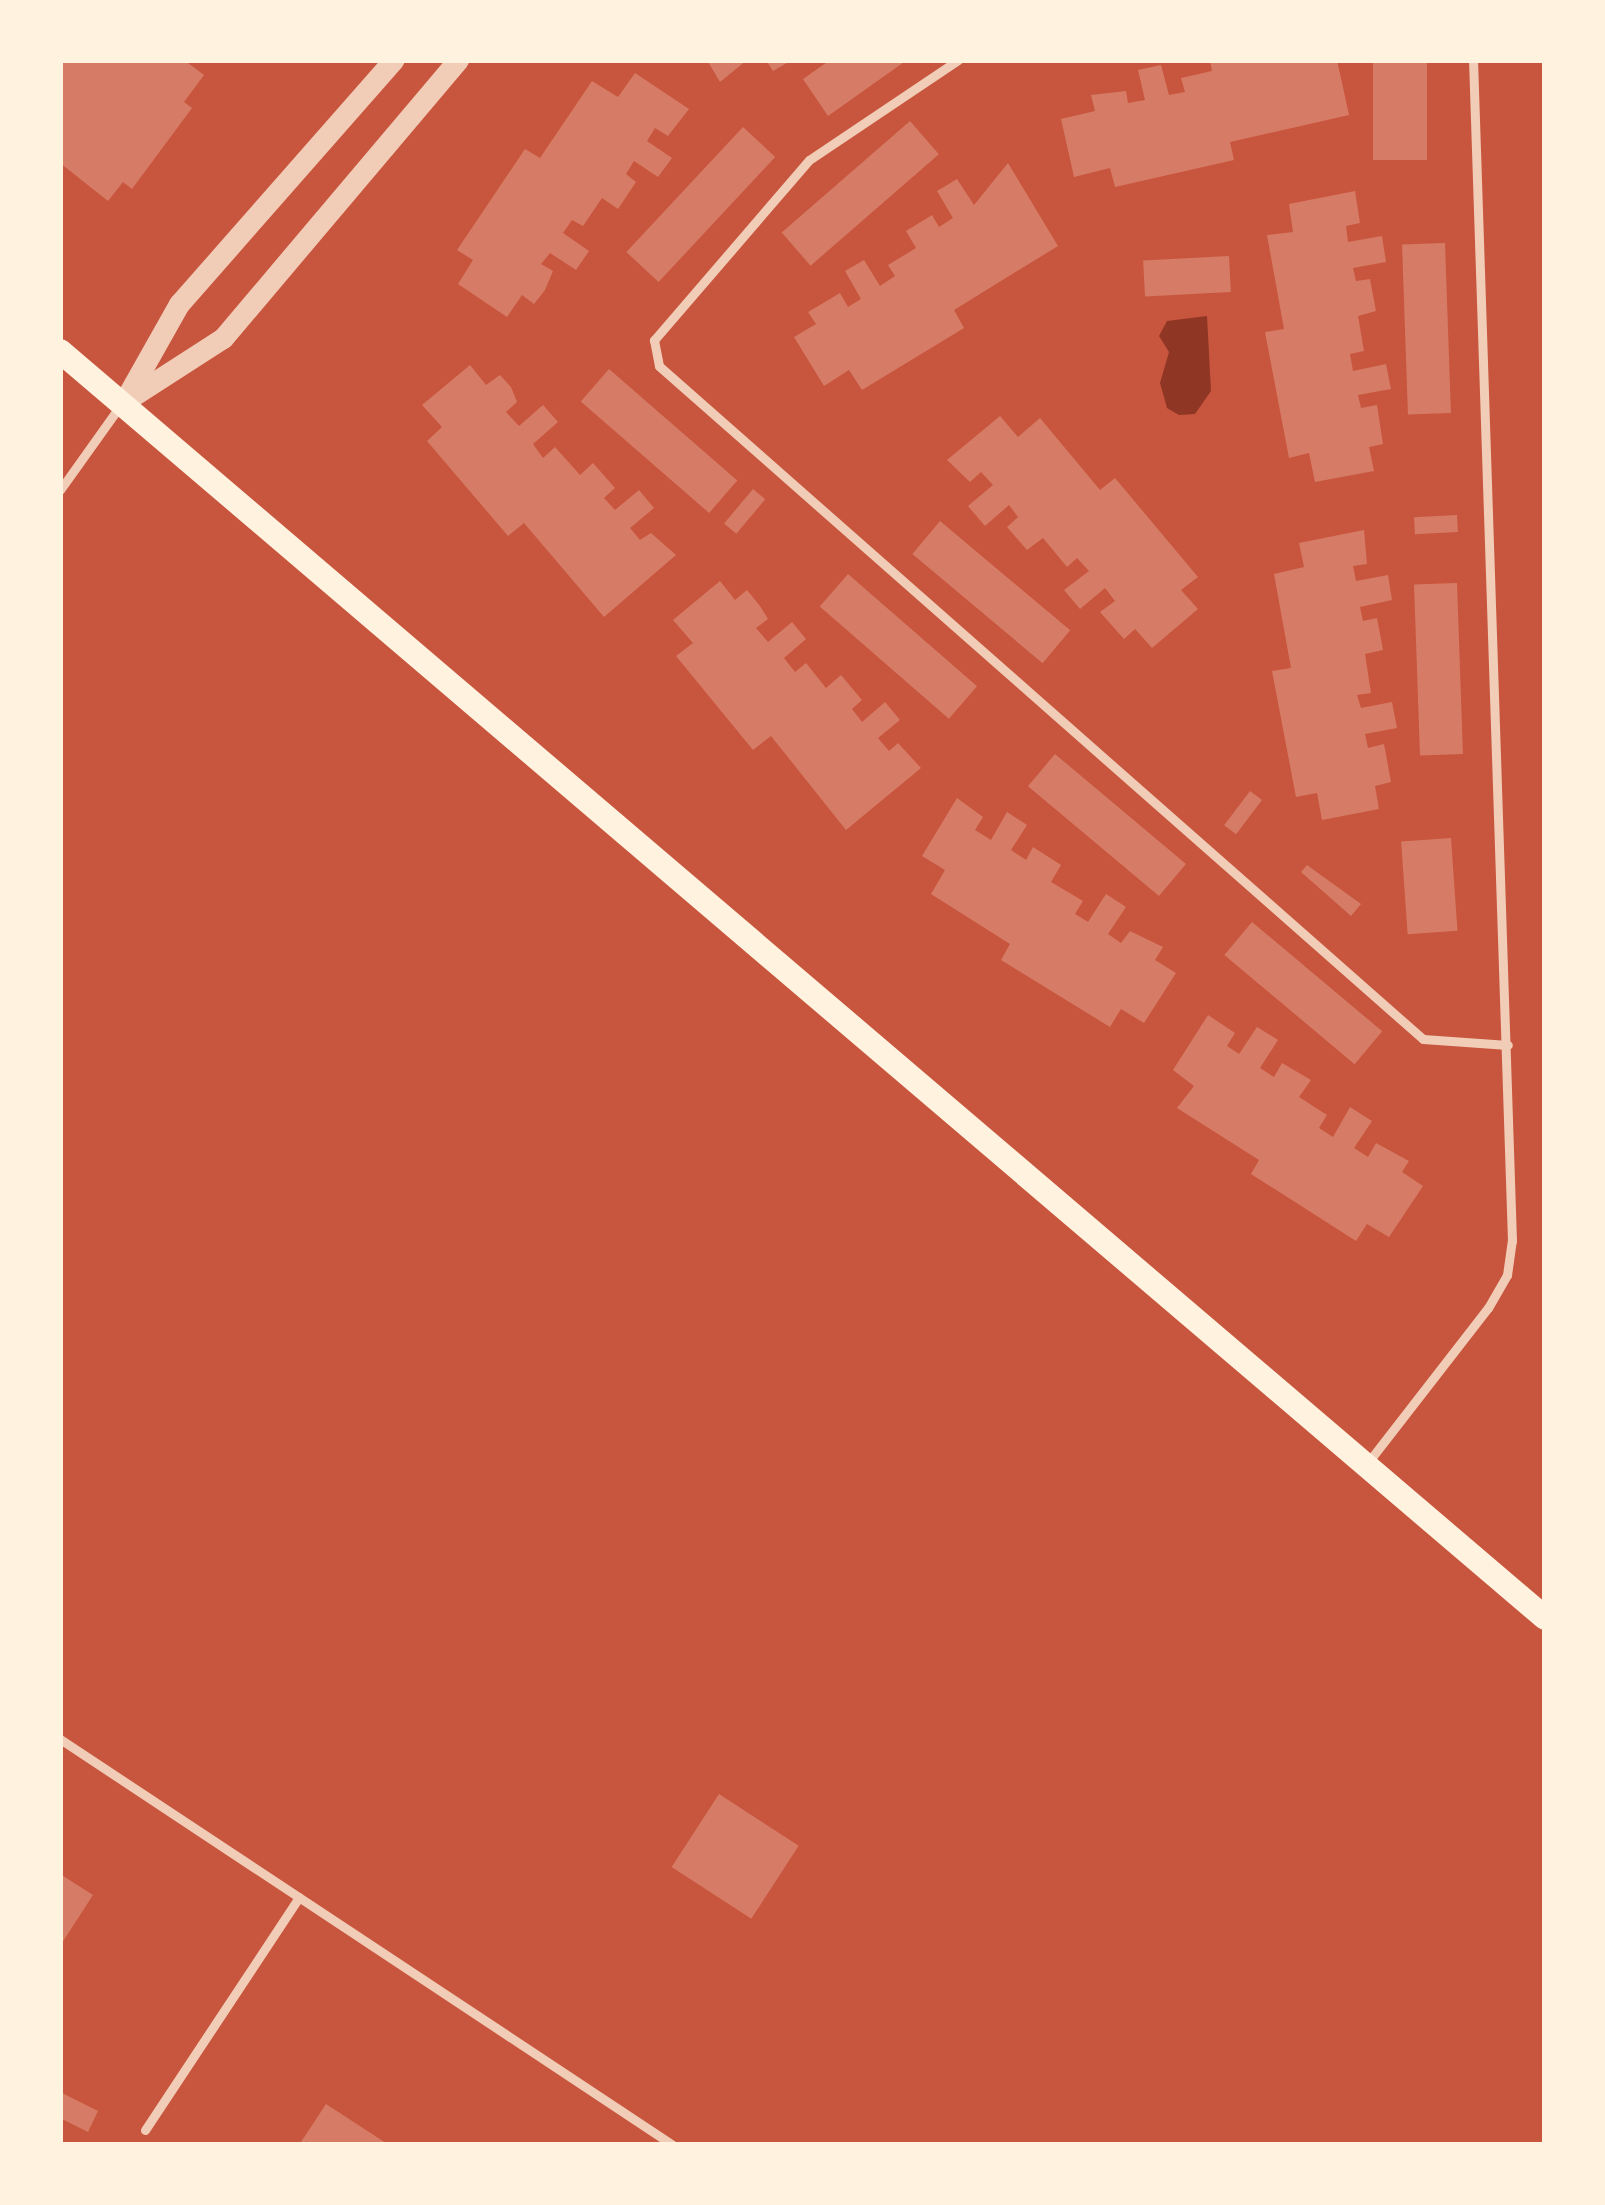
<!DOCTYPE html>
<html>
<head>
<meta charset="utf-8">
<style>
	body { margin:0 }
	#map { position:relative; width:1605px; height:2205px; overflow:hidden; background:#c8553d; font-family:Bitter,serif }
	div>[style] { position:absolute }
	.water>* { inset:0; background:#8f3625 }
	.building>* { inset:0; background:#d67c66; transform-origin:0 0 }
	.service>* { height:9px; margin:-4.5px; padding:0 4.5px; transform-origin:4.5px; border-radius:4.5px; background:#f1ccb7 }
	.tertiary>* { height:21px; margin:-10.5px; padding:0 10.5px; transform-origin:10.5px; border-radius:10.5px; background:#f1ccb7 }
	.secondary>* { height:24px; margin:-12px; padding:0 12px; transform-origin:12px; border-radius:12px; background:#fff3e0 }
	span { translate:-50% -50%; white-space:nowrap; text-align:center; line-height:1.15; -webkit-text-stroke:10px #fff3e0; paint-order:stroke }
	.frame { position:absolute; inset:0; border:63px solid #fff3e0; pointer-events:none }
</style>
</head>
<body>
<div id="map">
	<div class="water">
		<div style="clip-path:polygon(1207px 316px,1211px 391px,1195px 414px,1179px 415px,1167px 408px,1160px 383px,1169px 352px,1159px 336px,1167px 321px)"></div>
	</div>
	<div class="building">
		<div style="clip-path:polygon(60px 60px,184px 60px,204px 75px,184px 102px,192px 108px,132px 189px,123px 182px,108px 201px,60px 163px)"></div>
		<div style="clip-path:polygon(707px 60px,747px 60px,720px 82px)"></div>
		<div style="clip-path:polygon(766px 60px,792px 60px,773px 71px)"></div>
		<div style="clip-path:polygon(830px 60px,907px 60px,828px 116px,803px 79px)"></div>
		<div style="clip-path:polygon(1210px 60px,1337px 60px,1349px 115px,1230px 142px,1234px 160px,1115px 187px,1110px 168px,1074px 177px,1061px 119px,1095px 111px,1091px 95px,1126px 91px,1128px 103px,1145px 100px,1138px 70px,1161px 65px,1169px 95px,1185px 92px,1181px 78px,1212px 71px)"></div>
		<div style="left:1373px;top:60px;width:54px;height:100px"></div>
		<div style="clip-path:polygon(635px 73px,689px 109px,668px 136px,655px 128px,647px 141px,672px 158px,658px 177px,634px 161px,626px 174px,636px 182px,618px 209px,602px 198px,583px 226px,572px 220px,563px 233px,589px 251px,576px 270px,550px 253px,541px 264px,553px 271px,545px 290px,534px 304px,522px 295px,507px 317px,458px 284px,473px 260px,457px 250px,525px 149px,540px 158px,592px 81px,618px 97px)"></div>
		<div style="left:910px;top:121px;width:44px;height:170px;rotate:49deg"></div>
		<div style="left:743px;top:127px;width:44px;height:171px;rotate:43deg"></div>
		<div style="clip-path:polygon(1008px 163px,1058px 246px,954px 310px,964px 328px,862px 390px,849px 370px,824px 386px,794px 337px,816px 324px,808px 312px,840px 293px,848px 307px,861px 299px,845px 271px,864px 260px,880px 286px,895px 276px,888px 265px,916px 248px,906px 231px,932px 215px,939px 227px,953px 218px,937px 191px,957px 179px,974px 205px)"></div>
		<div style="clip-path:polygon(1355px 191px,1360px 223px,1346px 226px,1348px 242px,1382px 236px,1386px 262px,1353px 268px,1356px 281px,1370px 279px,1376px 311px,1358px 316px,1364px 351px,1350px 354px,1353px 371px,1386px 364px,1391px 389px,1358px 395px,1361px 408px,1377px 405px,1383px 444px,1369px 447px,1374px 471px,1315px 482px,1309px 453px,1289px 458px,1265px 332px,1284px 329px,1267px 235px,1293px 232px,1289px 204px)"></div>
		<div style="left:1445px;top:243px;width:170px;height:43px;rotate:88deg"></div>
		<div style="left:1229px;top:256px;width:36px;height:86px;rotate:87deg"></div>
		<div style="clip-path:polygon(470px 365px,486px 385px,500px 375px,511px 387px,517px 402px,506px 412px,519px 426px,543px 405px,558px 422px,533px 444px,543px 458px,555px 447px,580px 475px,593px 463px,615px 488px,604px 498px,615px 510px,639px 490px,654px 508px,630px 528px,640px 540px,651px 533px,676px 555px,604px 617px,524px 523px,508px 536px,427px 441px,442px 427px,422px 405px)"></div>
		<div style="left:609px;top:369px;width:170px;height:43px;rotate:41deg"></div>
		<div style="clip-path:polygon(1000px 416px,1018px 437px,1040px 418px,1100px 490px,1115px 478px,1198px 577px,1181px 590px,1198px 609px,1152px 648px,1135px 629px,1124px 639px,1100px 612px,1115px 601px,1105px 588px,1080px 609px,1064px 590px,1089px 571px,1077px 558px,1067px 567px,1043px 538px,1027px 550px,1007px 527px,1018px 517px,1009px 505px,985px 526px,968px 506px,993px 485px,981px 472px,970px 482px,947px 460px)"></div>
		<div style="left:753px;top:489px;width:16px;height:45px;rotate:40deg"></div>
		<div style="left:1457px;top:515px;width:17px;height:43px;rotate:87deg"></div>
		<div style="left:940px;top:521px;width:170px;height:43px;rotate:40deg"></div>
		<div style="clip-path:polygon(1364px 530px,1367px 564px,1353px 566px,1356px 581px,1388px 575px,1392px 600px,1360px 607px,1363px 621px,1377px 618px,1383px 650px,1365px 654px,1371px 693px,1357px 695px,1361px 708px,1392px 702px,1397px 728px,1365px 734px,1368px 748px,1384px 744px,1391px 782px,1375px 786px,1379px 809px,1322px 820px,1317px 793px,1296px 797px,1272px 671px,1291px 668px,1274px 574px,1304px 567px,1299px 543px)"></div>
		<div style="left:848px;top:574px;width:171px;height:43px;rotate:41deg"></div>
		<div style="clip-path:polygon(720px 581px,735px 600px,747px 590px,760px 606px,768px 619px,756px 628px,768px 642px,792px 622px,806px 639px,784px 658px,795px 672px,806px 663px,826px 688px,841px 675px,862px 700px,852px 709px,862px 722px,885px 702px,900px 720px,878px 738px,889px 751px,898px 743px,921px 768px,846px 830px,771px 736px,753px 750px,676px 656px,693px 643px,673px 620px)"></div>
		<div style="left:1457px;top:583px;width:171px;height:43px;rotate:88deg"></div>
		<div style="left:1055px;top:754px;width:171px;height:42px;rotate:40deg"></div>
		<div style="left:1250px;top:791px;width:15px;height:43px;rotate:37deg"></div>
		<div style="clip-path:polygon(957px 798px,983px 817px,975px 830px,991px 840px,1007px 812px,1027px 825px,1011px 850px,1026px 860px,1033px 847px,1061px 865px,1051px 882px,1083px 901px,1075px 914px,1088px 922px,1106px 894px,1126px 907px,1108px 934px,1121px 943px,1130px 931px,1163px 947px,1155px 960px,1176px 973px,1144px 1023px,1121px 1009px,1110px 1027px,1001px 960px,1010px 944px,931px 894px,945px 870px,922px 856px)"></div>
		<div style="left:1451px;top:838px;width:93px;height:50px;rotate:86deg"></div>
		<div style="clip-path:polygon(1307px 865px,1361px 904px,1351px 916px,1301px 872px)"></div>
		<div style="left:1252px;top:922px;width:170px;height:43px;rotate:40deg"></div>
		<div style="clip-path:polygon(1208px 1015px,1235px 1033px,1227px 1046px,1239px 1054px,1257px 1027px,1278px 1040px,1260px 1068px,1274px 1077px,1282px 1063px,1311px 1080px,1299px 1097px,1327px 1115px,1319px 1128px,1333px 1137px,1350px 1107px,1372px 1121px,1354px 1148px,1368px 1157px,1376px 1143px,1409px 1161px,1402px 1172px,1423px 1186px,1389px 1237px,1367px 1224px,1356px 1241px,1251px 1174px,1259px 1160px,1177px 1108px,1194px 1086px,1173px 1070px)"></div>
		<div style="left:719px;top:1794px;width:95px;height:87px;rotate:33deg"></div>
		<div style="clip-path:polygon(60px 1874px,93px 1895px,60px 1946px)"></div>
		<div style="clip-path:polygon(60px 2092px,98px 2111px,88px 2132px,60px 2118px)"></div>
		<div style="clip-path:polygon(326px 2104px,389px 2145px,299px 2145px)"></div>
	</div>
	<div class="service">
		<div style="left:958px;top:60px;width:179px;rotate:146.1deg"></div>
		<div style="left:809px;top:160px;width:238px;rotate:130.7deg"></div>
		<div style="left:654px;top:340px;width:26px;rotate:79deg"></div>
		<div style="left:659px;top:366px;width:1018px;rotate:41.38deg"></div>
		<div style="left:1423px;top:1039px;width:85px;rotate:4deg"></div>
		<div style="left:60px;top:490px;width:103px;rotate:-54.5deg"></div>
		<div style="left:1366px;top:1465px;width:199px;rotate:-52.2deg"></div>
		<div style="left:1488px;top:1308px;width:38px;rotate:-60deg"></div>
		<div style="left:1507px;top:1275px;width:34px;rotate:-82deg"></div>
		<div style="left:1512px;top:1241px;width:1182px;rotate:-91.89deg"></div>
		<div style="left:60px;top:1739px;width:735px;rotate:33.52deg"></div>
		<div style="left:145px;top:2130px;width:279px;rotate:-56.5deg"></div>
	</div>
	<div class="tertiary">
		<div style="left:126px;top:398px;width:108px;rotate:-60.6deg"></div>
		<div style="left:179px;top:304px;width:325px;rotate:-48.7deg"></div>
		<div style="left:122px;top:403px;width:120px;rotate:-32.8deg"></div>
		<div style="left:223px;top:338px;width:364px;rotate:-49.8deg"></div>
	</div>
	<div class="secondary">
		<div style="left:60px;top:351px;width:1952px;rotate:40.47deg"></div>
	</div>
	<div class="frame"></div>
</div>
</body>
</html>
